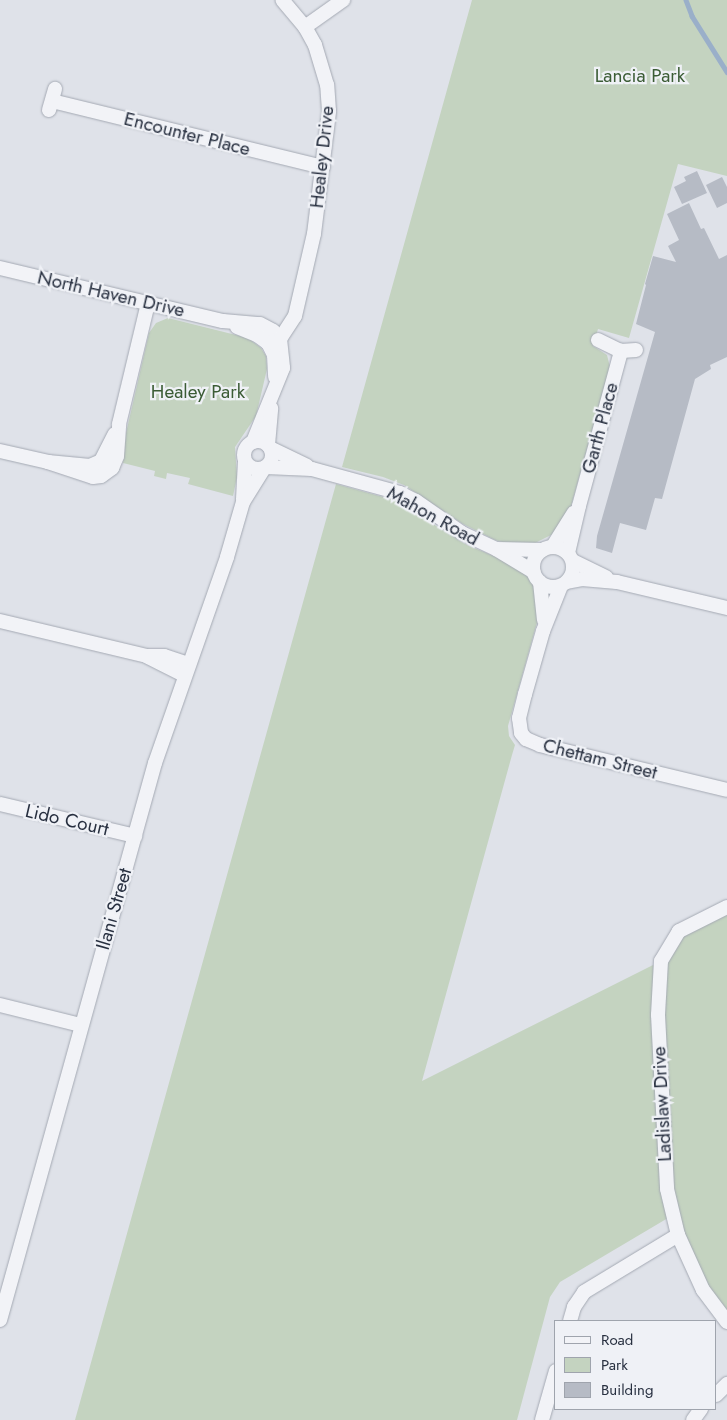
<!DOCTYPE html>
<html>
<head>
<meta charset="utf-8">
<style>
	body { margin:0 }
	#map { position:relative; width:727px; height:1420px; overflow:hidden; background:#dfe2e9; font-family:Jost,sans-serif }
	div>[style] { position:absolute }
	.green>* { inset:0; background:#c4d3c0 }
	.stream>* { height:4.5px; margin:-2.25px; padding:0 2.25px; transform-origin:2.25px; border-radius:2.25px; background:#9aafc9 }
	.building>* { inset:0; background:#b6bbc5 }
	.roads { filter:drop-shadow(0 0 1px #a4a9b3) drop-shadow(0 0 1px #a4a9b3) }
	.minor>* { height:14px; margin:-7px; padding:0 7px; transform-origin:7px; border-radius:7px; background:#f2f3f7 }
	.minor>.ring { margin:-7px; padding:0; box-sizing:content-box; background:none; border:14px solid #f2f3f7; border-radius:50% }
	span { translate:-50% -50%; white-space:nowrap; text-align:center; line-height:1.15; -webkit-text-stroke:4.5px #eff1f6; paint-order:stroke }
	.park-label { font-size:19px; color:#3b5c35 }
	.street-label { font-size:19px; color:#283040 }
	.legend { position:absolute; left:554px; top:1320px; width:162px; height:90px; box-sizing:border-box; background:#eff1f6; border:1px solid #9fa4ad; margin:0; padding:6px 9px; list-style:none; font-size:15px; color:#283040 }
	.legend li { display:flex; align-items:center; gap:10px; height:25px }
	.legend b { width:25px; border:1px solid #9fa4ad }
</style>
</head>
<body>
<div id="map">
	<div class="green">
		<div style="clip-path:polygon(472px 0,727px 0,727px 176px,678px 164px,629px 338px,598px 329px,593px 346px,607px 355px,610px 367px,570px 510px,555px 533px,531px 545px,514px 545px,495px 540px,463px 524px,404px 485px,383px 477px,342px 467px)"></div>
		<div style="clip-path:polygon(168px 318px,248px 338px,261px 348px,266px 356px,267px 369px,256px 416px,235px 447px,237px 477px,233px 496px,188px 484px,190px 478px,167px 473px,166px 479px,154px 476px,155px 471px,123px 463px,126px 433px,149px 333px,156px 323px)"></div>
		<div style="clip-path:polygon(336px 484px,394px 500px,467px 545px,501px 559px,526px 574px,534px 587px,538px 619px,508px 726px,509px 736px,515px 745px,512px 755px,422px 1081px,661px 961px,679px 931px,727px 907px,727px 1322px,703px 1290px,673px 1215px,560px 1282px,550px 1297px,517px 1420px,75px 1420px)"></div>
	</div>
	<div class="stream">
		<div style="left:686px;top:0;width:17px;rotate:69deg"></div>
		<div style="left:692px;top:16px;width:66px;rotate:58deg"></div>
	</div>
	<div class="building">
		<div style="clip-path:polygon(697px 171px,707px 193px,682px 204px,674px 187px,686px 181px,684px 177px)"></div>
		<div style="clip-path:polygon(722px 177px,727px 187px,727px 203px,717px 208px,706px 185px)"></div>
		<div style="clip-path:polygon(689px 203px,701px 229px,704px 228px,719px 259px,727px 255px,727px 357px,710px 365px,711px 369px,695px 379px,662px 499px,655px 498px,646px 530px,620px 523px,612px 553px,596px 548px,597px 536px,655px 332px,636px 324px,646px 285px,645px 284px,653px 256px,676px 262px,668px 246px,679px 240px,667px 214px)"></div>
	</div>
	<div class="roads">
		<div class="minor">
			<div style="left:305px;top:27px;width:47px;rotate:-35.4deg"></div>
			<div style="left:52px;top:101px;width:279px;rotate:13.7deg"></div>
			<div style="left:49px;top:110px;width:22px;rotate:-74deg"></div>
			<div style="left:0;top:268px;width:229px;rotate:13.4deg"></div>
			<div style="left:223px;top:321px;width:37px;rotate:5deg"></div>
			<div style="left:260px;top:324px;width:15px;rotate:28deg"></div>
			<div style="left:273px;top:331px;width:11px;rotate:49deg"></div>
			<div style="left:280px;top:339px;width:29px;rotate:84deg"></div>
			<div style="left:283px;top:368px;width:80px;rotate:112.1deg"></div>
			<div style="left:237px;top:327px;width:22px;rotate:22deg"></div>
			<div style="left:257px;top:335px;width:14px;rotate:36deg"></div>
			<div style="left:268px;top:343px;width:13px;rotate:63deg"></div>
			<div style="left:274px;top:355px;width:22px;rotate:87deg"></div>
			<div style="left:598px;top:340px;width:25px;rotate:26deg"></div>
			<div style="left:621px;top:351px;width:15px;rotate:-4deg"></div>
			<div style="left:268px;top:343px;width:13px;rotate:-18deg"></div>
			<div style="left:280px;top:339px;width:27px;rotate:-57deg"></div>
			<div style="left:295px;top:316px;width:84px;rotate:-77deg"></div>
			<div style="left:314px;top:234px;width:124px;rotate:-83deg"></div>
			<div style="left:329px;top:111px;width:26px;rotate:-94deg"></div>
			<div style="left:327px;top:85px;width:42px;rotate:-106.7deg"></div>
			<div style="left:315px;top:45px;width:21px;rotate:-119deg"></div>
			<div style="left:305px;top:27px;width:35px;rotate:-130deg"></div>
			<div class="ring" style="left:244px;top:441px;width:14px;height:14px"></div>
			<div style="left:268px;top:445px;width:37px;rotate:-85deg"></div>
			<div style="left:270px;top:448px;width:41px;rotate:25.9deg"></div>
			<div style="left:0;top:451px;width:49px;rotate:12.9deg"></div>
			<div style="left:48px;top:462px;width:42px;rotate:5.4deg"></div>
			<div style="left:90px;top:466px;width:12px;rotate:-24deg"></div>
			<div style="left:101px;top:461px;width:30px;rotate:-63deg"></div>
			<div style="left:48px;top:462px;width:47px;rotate:18.4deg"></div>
			<div style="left:93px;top:477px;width:8px;rotate:-7deg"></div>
			<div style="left:101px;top:476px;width:14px;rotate:-36deg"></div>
			<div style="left:112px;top:468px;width:13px;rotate:-67deg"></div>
			<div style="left:117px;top:456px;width:32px;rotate:-86deg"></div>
			<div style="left:119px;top:424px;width:124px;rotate:-76.5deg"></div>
			<div style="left:266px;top:467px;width:46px;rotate:2.5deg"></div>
			<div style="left:312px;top:469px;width:91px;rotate:15.3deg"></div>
			<div style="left:400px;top:493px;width:18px;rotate:27deg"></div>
			<div style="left:416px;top:501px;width:56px;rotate:34.8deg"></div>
			<div style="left:462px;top:533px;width:38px;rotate:25deg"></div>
			<div style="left:496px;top:549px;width:44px;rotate:31.2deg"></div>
			<div style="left:243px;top:499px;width:37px;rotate:-87deg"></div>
			<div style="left:553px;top:546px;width:39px;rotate:-58deg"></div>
			<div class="ring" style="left:533px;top:547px;width:26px;height:26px"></div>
			<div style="left:497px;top:549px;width:45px;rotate:1.3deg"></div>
			<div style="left:568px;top:553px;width:48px;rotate:-76.8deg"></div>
			<div style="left:579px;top:506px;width:161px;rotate:-74.8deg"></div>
			<div style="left:573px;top:561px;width:37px;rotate:26deg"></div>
			<div style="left:540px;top:582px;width:38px;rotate:84deg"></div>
			<div style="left:567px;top:582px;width:15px;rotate:-11deg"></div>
			<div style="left:582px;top:579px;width:35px;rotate:5deg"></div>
			<div style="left:617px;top:582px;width:113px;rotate:13.3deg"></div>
			<div style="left:561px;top:586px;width:48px;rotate:111.8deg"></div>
			<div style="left:543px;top:631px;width:66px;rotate:105.9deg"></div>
			<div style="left:525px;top:694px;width:25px;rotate:104deg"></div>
			<div style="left:519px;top:718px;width:15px;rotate:82deg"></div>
			<div style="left:521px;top:733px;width:8px;rotate:50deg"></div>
			<div style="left:526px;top:739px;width:15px;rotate:23deg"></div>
			<div style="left:540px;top:745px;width:192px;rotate:13.5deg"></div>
			<div style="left:0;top:621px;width:151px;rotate:13.4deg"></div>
			<div style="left:147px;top:656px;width:17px"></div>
			<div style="left:164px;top:656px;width:26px;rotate:18deg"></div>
			<div style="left:148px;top:657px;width:40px;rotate:26.6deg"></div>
			<div style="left:0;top:804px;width:139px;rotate:13.3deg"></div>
			<div style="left:727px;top:907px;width:54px;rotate:153.4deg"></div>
			<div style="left:679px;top:931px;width:35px;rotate:121deg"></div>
			<div style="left:661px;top:961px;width:54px;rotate:93.2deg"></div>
			<div style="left:658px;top:1015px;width:174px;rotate:87deg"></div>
			<div style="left:667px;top:1189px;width:47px;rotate:76.6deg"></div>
			<div style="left:678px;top:1235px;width:60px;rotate:65.6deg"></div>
			<div style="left:703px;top:1290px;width:40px;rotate:53deg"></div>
			<div style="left:0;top:1005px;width:83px;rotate:13.9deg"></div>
			<div style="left:0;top:1320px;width:578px;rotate:-74.45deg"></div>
			<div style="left:155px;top:763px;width:218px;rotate:-70.7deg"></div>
			<div style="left:227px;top:557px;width:57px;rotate:-73.8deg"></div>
			<div style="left:243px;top:502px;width:40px;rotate:-58deg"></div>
			<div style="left:570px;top:1321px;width:15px;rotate:-74deg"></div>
			<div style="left:574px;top:1307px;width:18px;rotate:-56deg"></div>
			<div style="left:584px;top:1292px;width:110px;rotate:-31.2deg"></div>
			<div style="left:716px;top:1395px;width:16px;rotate:-45deg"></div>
			<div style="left:542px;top:1420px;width:51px;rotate:-74.1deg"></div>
			<div style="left:693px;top:1420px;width:14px;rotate:-54deg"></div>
		</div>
	</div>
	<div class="park-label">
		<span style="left:640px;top:76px">Lancia Park</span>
		<span style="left:198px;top:392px">Healey Park</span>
	</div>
	<div class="street-label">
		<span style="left:187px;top:134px;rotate:14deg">Encounter Place</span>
		<span style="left:322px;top:157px;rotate:-84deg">Healey Drive</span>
		<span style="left:111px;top:294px;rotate:13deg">North Haven Drive</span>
		<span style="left:600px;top:428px;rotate:-75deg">Garth Place</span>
		<span style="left:433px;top:516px;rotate:29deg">Mahon Road</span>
		<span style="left:600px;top:759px;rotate:14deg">Chettam Street</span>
		<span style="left:67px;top:820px;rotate:13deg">Lido Court</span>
		<span style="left:114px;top:909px;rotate:-74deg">Ilani Street</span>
		<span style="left:662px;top:1104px;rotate:-93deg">Ladislaw Drive</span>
	</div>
	<ul class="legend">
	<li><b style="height:6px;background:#f2f3f7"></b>Road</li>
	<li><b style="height:14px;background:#c4d3c0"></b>Park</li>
	<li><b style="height:14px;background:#b6bbc5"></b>Building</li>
	</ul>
</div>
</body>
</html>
